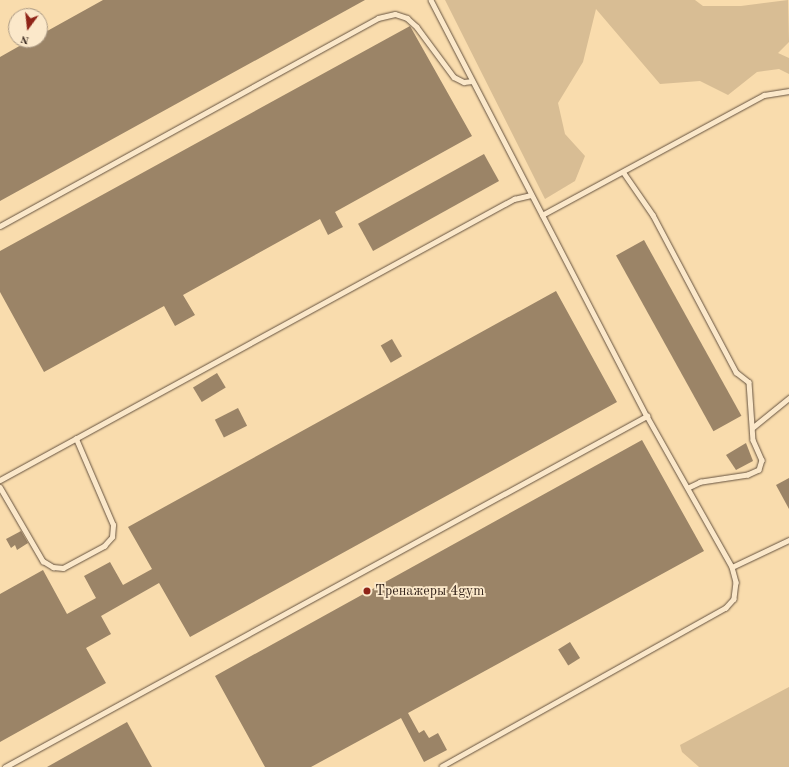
<!DOCTYPE html>
<html>
<head>
<meta charset="utf-8">
<style>
	body { margin:0 }
	#map { position:relative; width:789px; height:767px; overflow:hidden; background:#f9dcad; font-family:"Old Standard TT",serif }
	div>[style] { position:absolute }
	.green>* { inset:0; background:#d8bd94 }
	.building>* { inset:0; background:#9b8467; transform-origin:0 0 }
	.roads { filter:drop-shadow(0 0 1px #665340) drop-shadow(0 0 1px #665340) }
	.service>* { height:4.5px; margin:-2.25px; padding:0 2.25px; transform-origin:2.25px; border-radius:2.25px; background:#fbe8ca }
	.dots>* { width:11px; height:11px; translate:-50% -50%; box-sizing:border-box; border:2px solid #fbe8ca; border-radius:50% }
	span { translate:-50% -50%; white-space:nowrap; text-align:center; line-height:1.15; -webkit-text-stroke:3.5px #fbe8ca; paint-order:stroke }
	.poi-label { font-size:14px; color:#35251c }
	.left { translate:0 -50%; text-align:left }
	.north { position:absolute; left:8px; top:8px; width:40px; height:40px; box-sizing:border-box; background:#fbe8ca; border:1px solid #ac9a84; border-radius:50%; rotate:195deg; font-size:11px; font-weight:700; line-height:16px; text-align:center; color:#35251c }
	.north::after { content:''; display:block; margin:auto; width:14px; height:18px; background:#8f2418; clip-path:polygon(50% 0,100% 100%,50% 72%,0 100%) }
</style>
</head>
<body>
<div id="map">
	<div class="green">
		<div style="clip-path:polygon(445px 0,695px 0,703px 6px,741px 6px,788px 0,789px 42px,778px 53px,789px 58px,789px 74px,779px 69px,757px 72px,728px 95px,700px 81px,660px 84px,596px 9px,583px 62px,558px 103px,565px 134px,585px 156px,575px 181px,545px 199px)"></div>
		<div style="clip-path:polygon(789px 687px,789px 767px,699px 767px,682px 752px,680px 745px)"></div>
	</div>
	<div class="building">
		<div style="clip-path:polygon(103px 0,365px 0,0 201px,0 57px,30px 40px,40px 40px,40px 35px)"></div>
		<div style="clip-path:polygon(410px 26px,472px 136px,335px 212px,343px 227px,339px 229px,328px 235px,320px 219px,183px 295px,195px 315px,175px 326px,164px 306px,44px 372px,0 292px,0 251px)"></div>
		<div style="left:484px;top:154px;width:31px;height:144px;rotate:61deg"></div>
		<div style="left:644px;top:240px;width:201px;height:32px;rotate:61deg"></div>
		<div style="clip-path:polygon(556px 291px,617px 402px,190px 637px,159px 583px,101px 616px,111px 634px,86px 648px,106px 683px,0 742px,0 594px,43px 570px,67px 614px,96px 598px,84px 576px,110px 562px,123px 585px,152px 569px,128px 527px)"></div>
		<div style="left:392px;top:339px;width:20px;height:13px;rotate:60deg"></div>
		<div style="left:217px;top:373px;width:17px;height:28px;rotate:59deg"></div>
		<div style="left:238px;top:408px;width:20px;height:26px;rotate:63deg"></div>
		<div style="clip-path:polygon(642px 440px,704px 551px,408px 713px,419px 733px,424px 730px,429px 738px,438px 733px,447px 750px,424px 762px,401px 718px,311px 767px,265px 767px,215px 676px)"></div>
		<div style="clip-path:polygon(746px 443px,753px 461px,736px 470px,726px 455px)"></div>
		<div style="clip-path:polygon(789px 478px,789px 509px,776px 485px)"></div>
		<div style="clip-path:polygon(21px 531px,28px 543px,17px 550px,15px 545px,11px 548px,6px 539px)"></div>
		<div style="left:570px;top:642px;width:19px;height:14px;rotate:58deg"></div>
		<div style="clip-path:polygon(127px 722px,152px 767px,47px 767px)"></div>
	</div>
	<div class="roads">
		<div class="service">
			<div style="left:431px;top:0;width:469px;rotate:62.6deg"></div>
			<div style="left:647px;top:416px;width:173px;rotate:60.6deg"></div>
			<div style="left:732px;top:567px;width:16px;rotate:75deg"></div>
			<div style="left:736px;top:582px;width:17px;rotate:97deg"></div>
			<div style="left:734px;top:599px;width:12px;rotate:132deg"></div>
			<div style="left:726px;top:608px;width:325px;rotate:150.8deg"></div>
			<div style="left:624px;top:173px;width:51px;rotate:55.4deg"></div>
			<div style="left:653px;top:215px;width:178px;rotate:62.1deg"></div>
			<div style="left:736px;top:372px;width:16px;rotate:38deg"></div>
			<div style="left:749px;top:382px;width:58px;rotate:86.1deg"></div>
			<div style="left:753px;top:440px;width:22px;rotate:66deg"></div>
			<div style="left:762px;top:460px;width:10px;rotate:107deg"></div>
			<div style="left:759px;top:470px;width:12px;rotate:156deg"></div>
			<div style="left:748px;top:475px;width:48px;rotate:171.5deg"></div>
			<div style="left:701px;top:482px;width:14px;rotate:155deg"></div>
			<div style="left:542px;top:215px;width:252px;rotate:-28.4deg"></div>
			<div style="left:764px;top:95px;width:25px;rotate:-9deg"></div>
			<div style="left:0;top:226px;width:431px;rotate:-28.8deg"></div>
			<div style="left:378px;top:18px;width:17px;rotate:-13deg"></div>
			<div style="left:395px;top:14px;width:13px;rotate:18deg"></div>
			<div style="left:407px;top:18px;width:13px;rotate:42deg"></div>
			<div style="left:417px;top:27px;width:62px;rotate:53.5deg"></div>
			<div style="left:454px;top:77px;width:11px;rotate:27deg"></div>
			<div style="left:464px;top:82px;width:8px;rotate:-7deg"></div>
			<div style="left:752px;top:428px;width:48px;rotate:-39deg"></div>
			<div style="left:0;top:480px;width:586px;rotate:-28.67deg"></div>
			<div style="left:514px;top:199px;width:17px;rotate:-13deg"></div>
			<div style="left:0;top:487px;width:86px;rotate:59.8deg"></div>
			<div style="left:43px;top:561px;width:12px;rotate:31deg"></div>
			<div style="left:53px;top:567px;width:10px;rotate:6deg"></div>
			<div style="left:63px;top:568px;width:47px;rotate:-28.2deg"></div>
			<div style="left:104px;top:546px;width:12px;rotate:-48deg"></div>
			<div style="left:112px;top:537px;width:12px;rotate:-85deg"></div>
			<div style="left:113px;top:525px;width:94px;rotate:-113.3deg"></div>
			<div style="left:732px;top:567px;width:63px;rotate:-25.3deg"></div>
			<div style="left:5px;top:767px;width:732px;rotate:-28.67deg"></div>
		</div>
	</div>
	<div class="dots">
		<div style="left:367px;top:591px;background:#8f2418"></div>
	</div>
	<div class="poi-label">
		<span class="left" style="left:375px;top:591px">Тренажеры 4gym</span>
	</div>
	<div class="north">N</div>
</div>
</body>
</html>
